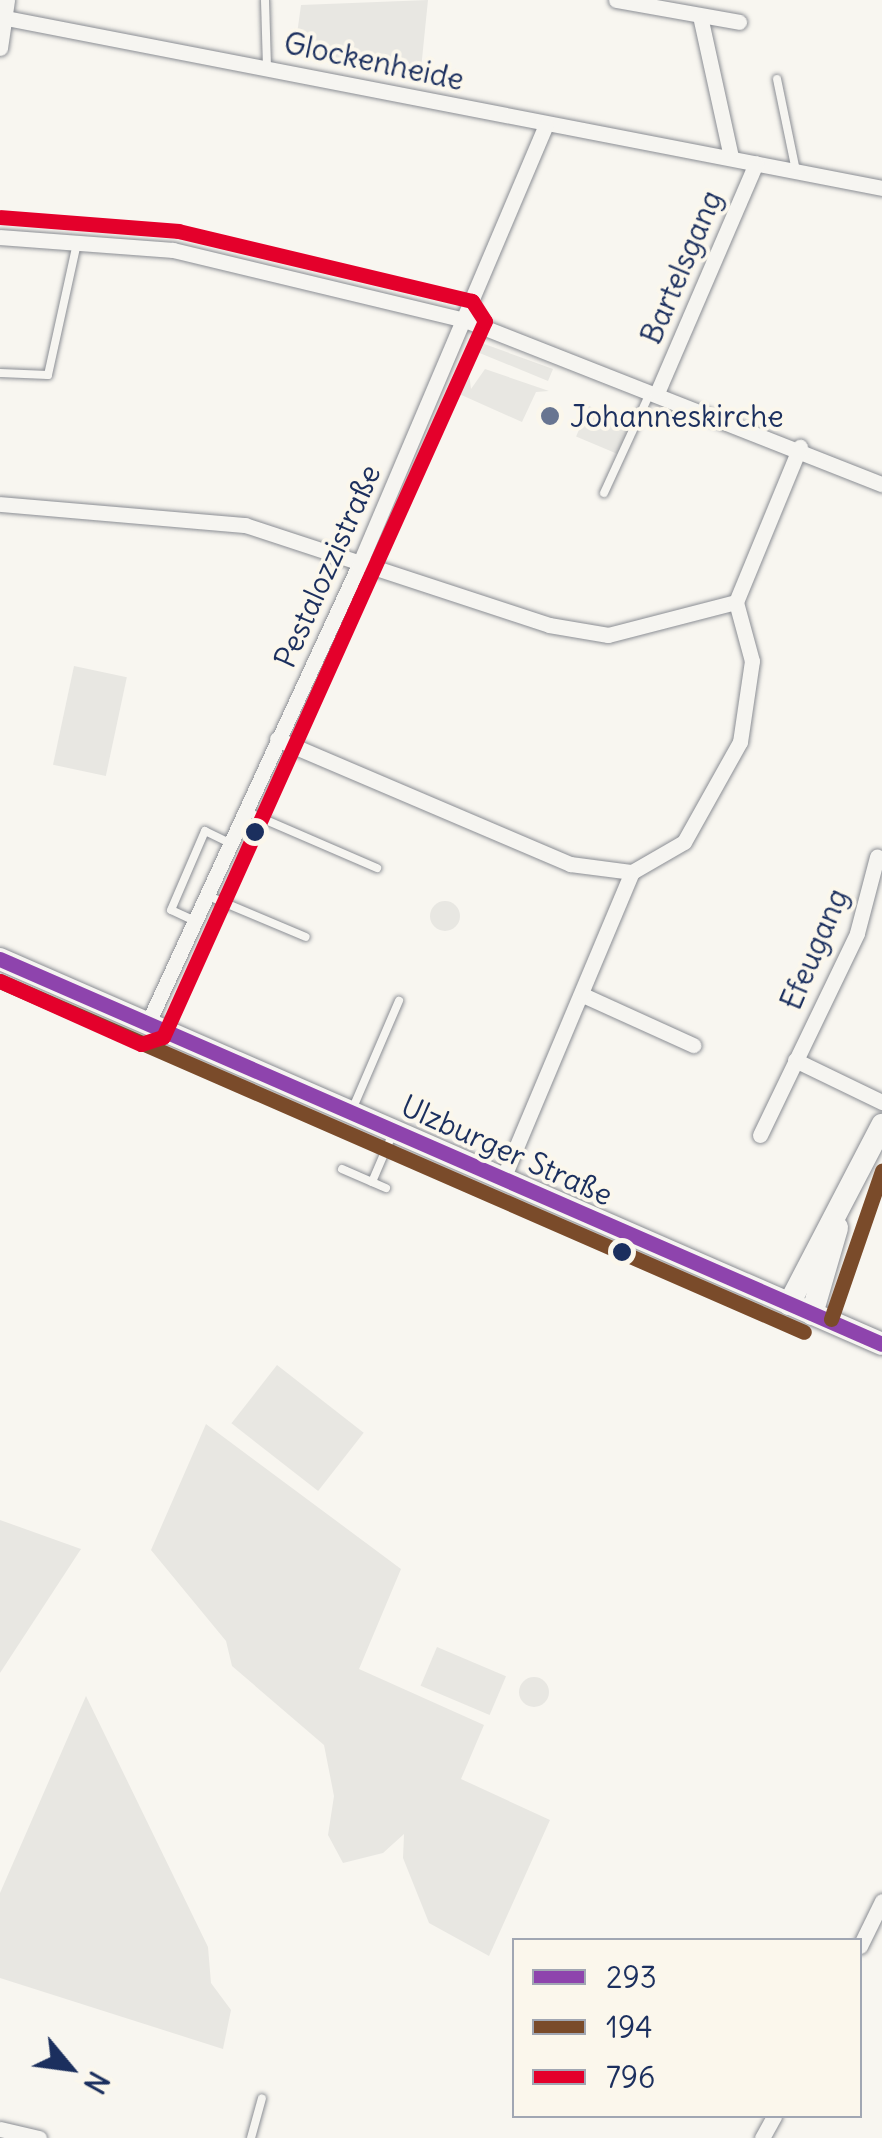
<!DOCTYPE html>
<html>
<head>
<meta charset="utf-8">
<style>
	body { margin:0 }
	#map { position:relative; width:882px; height:2138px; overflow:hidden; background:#f8f6f0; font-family:Delius,sans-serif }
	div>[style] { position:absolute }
	.green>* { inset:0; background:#e8e7e2; transform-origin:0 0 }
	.round { border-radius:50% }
	.roads { filter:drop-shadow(0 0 2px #8b8e94) drop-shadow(0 0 2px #8b8e94) }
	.lane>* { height:8px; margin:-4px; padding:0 4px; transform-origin:4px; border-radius:4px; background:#f6f5f1 }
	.street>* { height:15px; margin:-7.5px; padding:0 7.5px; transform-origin:7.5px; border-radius:7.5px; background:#f6f5f1 }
	.secondary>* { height:22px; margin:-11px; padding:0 11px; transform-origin:11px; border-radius:11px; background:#f6f5f1 }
	.bus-1>* { height:15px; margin:-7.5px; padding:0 7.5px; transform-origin:7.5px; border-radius:7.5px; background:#8e44ad }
	.bus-2>* { height:15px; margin:-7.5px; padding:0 7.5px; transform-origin:7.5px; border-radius:7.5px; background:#7a4b2a }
	.bus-3>* { height:15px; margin:-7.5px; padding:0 7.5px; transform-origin:7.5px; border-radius:7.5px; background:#e4002b }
	.dots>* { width:28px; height:28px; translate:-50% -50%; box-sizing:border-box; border:5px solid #fbf7ec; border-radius:50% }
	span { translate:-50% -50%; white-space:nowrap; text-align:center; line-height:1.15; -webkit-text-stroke:8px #fbf7ec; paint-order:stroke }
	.street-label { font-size:30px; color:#1b2f5e }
	.poi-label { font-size:30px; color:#1b2f5e }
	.left { translate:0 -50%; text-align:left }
	.legend { position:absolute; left:512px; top:1938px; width:350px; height:180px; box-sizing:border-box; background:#fbf7ec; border:2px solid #a1a7b3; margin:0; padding:12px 18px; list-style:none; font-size:30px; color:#1b2f5e }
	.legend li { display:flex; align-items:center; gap:20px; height:50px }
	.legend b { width:50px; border:2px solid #a1a7b3 }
	.north { position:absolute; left:20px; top:2018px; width:100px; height:100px; -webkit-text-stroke:8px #fbf7ec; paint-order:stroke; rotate:119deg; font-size:28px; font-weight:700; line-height:40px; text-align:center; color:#1b2f5e }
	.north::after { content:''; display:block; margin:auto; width:35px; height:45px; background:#1b2f5e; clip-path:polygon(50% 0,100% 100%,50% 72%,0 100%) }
</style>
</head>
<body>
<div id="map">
	<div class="green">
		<div style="clip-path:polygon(428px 0,420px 79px,294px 56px,301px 5px)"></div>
		<div style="clip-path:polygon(476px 341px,553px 369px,548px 381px,465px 347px)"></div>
		<div style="clip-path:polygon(457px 369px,469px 373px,471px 389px,485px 369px,549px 391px,536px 392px,522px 422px,448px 389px)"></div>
		<div style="left:589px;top:406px;width:47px;height:33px;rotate:23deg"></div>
		<div style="left:74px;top:666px;width:54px;height:101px;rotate:12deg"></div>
		<div class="round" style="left:430px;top:901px;width:30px;height:30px"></div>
		<div style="left:277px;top:1365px;width:110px;height:74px;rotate:38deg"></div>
		<div style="clip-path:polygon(206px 1424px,401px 1569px,359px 1669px,484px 1725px,461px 1779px,550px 1820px,489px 1956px,429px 1923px,403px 1858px,404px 1834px,383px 1853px,343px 1863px,328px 1835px,334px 1796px,324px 1745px,232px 1666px,226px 1641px,151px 1550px)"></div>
		<div style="clip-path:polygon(0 1520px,81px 1549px,0 1673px)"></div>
		<div style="left:437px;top:1647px;width:75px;height:42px;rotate:23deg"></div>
		<div class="round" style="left:519px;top:1677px;width:30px;height:30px"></div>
		<div style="clip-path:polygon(86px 1696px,208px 1947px,211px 1983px,231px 2010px,223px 2049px,0 1978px,0 1893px)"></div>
	</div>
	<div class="roads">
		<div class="lane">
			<div style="left:265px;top:0;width:67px;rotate:88.3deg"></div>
			<div style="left:777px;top:79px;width:94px;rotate:78.3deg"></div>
			<div style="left:0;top:373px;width:48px;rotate:2.4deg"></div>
			<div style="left:48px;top:375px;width:135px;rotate:-77.6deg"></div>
			<div style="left:604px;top:493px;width:112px;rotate:-65.3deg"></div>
			<div style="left:245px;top:811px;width:144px;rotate:23.4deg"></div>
			<div style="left:206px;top:895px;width:108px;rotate:22.8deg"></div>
			<div style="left:195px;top:921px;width:26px;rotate:-155deg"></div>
			<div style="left:171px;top:910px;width:86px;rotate:-66.7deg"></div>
			<div style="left:205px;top:831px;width:28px;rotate:26deg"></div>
			<div style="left:352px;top:1110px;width:119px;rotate:-66.7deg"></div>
			<div style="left:342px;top:1169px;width:48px;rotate:23.4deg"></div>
			<div style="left:372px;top:1182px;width:53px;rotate:-66.8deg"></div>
			<div style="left:251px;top:2138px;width:41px;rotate:-74.6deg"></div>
		</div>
		<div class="street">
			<div style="left:616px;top:0;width:125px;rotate:10.1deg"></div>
			<div style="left:700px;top:16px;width:144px;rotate:77.6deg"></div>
			<div style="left:6px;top:18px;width:892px;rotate:10.98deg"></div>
			<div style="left:0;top:48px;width:49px;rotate:-81.7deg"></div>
			<div style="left:0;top:237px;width:173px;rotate:4.3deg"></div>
			<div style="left:173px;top:250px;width:300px;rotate:13.5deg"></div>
			<div style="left:465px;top:320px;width:448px;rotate:21.5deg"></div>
			<div style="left:657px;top:393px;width:250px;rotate:-66.7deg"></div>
			<div style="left:0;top:504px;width:246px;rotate:4.9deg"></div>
			<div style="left:245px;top:525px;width:320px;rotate:18.2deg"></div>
			<div style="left:549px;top:625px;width:60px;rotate:9.6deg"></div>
			<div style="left:608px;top:635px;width:132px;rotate:-14.5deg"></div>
			<div style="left:736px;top:602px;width:168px;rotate:-67.6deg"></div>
			<div style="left:277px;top:739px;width:319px;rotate:23.1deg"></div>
			<div style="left:570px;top:864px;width:63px;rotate:7.4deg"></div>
			<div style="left:632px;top:872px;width:60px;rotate:-30deg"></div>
			<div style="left:684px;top:842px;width:115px;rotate:-60.8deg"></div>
			<div style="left:740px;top:742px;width:82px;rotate:-81.6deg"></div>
			<div style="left:752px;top:661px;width:61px;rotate:-105.2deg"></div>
			<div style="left:585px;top:996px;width:119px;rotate:24.4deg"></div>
			<div style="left:147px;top:1025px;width:507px;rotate:-65.26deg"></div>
			<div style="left:359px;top:565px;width:478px;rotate:-67deg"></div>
			<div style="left:795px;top:1060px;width:97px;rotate:25.8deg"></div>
			<div style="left:760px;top:1135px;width:224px;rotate:-64.3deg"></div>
			<div style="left:857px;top:933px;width:79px;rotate:-75.3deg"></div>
			<div style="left:502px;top:1181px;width:335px;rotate:-67.2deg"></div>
			<div style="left:860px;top:1946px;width:50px;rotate:-63.9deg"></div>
			<div style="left:0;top:2129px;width:40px;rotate:13deg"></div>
			<div style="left:762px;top:2138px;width:25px;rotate:-61deg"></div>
		</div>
		<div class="secondary">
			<div style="left:0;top:959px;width:962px;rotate:23.58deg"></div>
			<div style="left:789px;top:1304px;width:202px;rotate:-62.5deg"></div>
			<div style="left:812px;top:1314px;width:90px;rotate:-73.8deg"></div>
		</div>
	</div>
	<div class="bus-1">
		<div style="left:0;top:959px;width:962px;rotate:23.58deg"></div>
	</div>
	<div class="bus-2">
		<div style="left:0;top:981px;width:877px;rotate:23.58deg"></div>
		<div style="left:831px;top:1319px;width:157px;rotate:-71deg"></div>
	</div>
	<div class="bus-3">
		<div style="left:0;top:981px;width:154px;rotate:24.1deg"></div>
		<div style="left:141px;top:1044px;width:23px;rotate:-18deg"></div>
		<div style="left:163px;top:1037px;width:785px;rotate:-65.79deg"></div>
		<div style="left:485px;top:321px;width:24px;rotate:-123deg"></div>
		<div style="left:472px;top:301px;width:302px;rotate:-166.6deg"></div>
		<div style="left:178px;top:231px;width:178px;rotate:-175.5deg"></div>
	</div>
	<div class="dots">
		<div style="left:550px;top:416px;background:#687591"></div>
		<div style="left:255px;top:832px;background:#1b2f5e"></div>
		<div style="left:622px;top:1252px;background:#1b2f5e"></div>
	</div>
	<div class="street-label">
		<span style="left:374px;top:61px;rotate:12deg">Glockenheide</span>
		<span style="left:681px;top:267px;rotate:-67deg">Bartelsgang</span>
		<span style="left:327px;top:566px;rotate:-66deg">Pestalozzistraße</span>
		<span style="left:814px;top:949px;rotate:-67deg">Efeugang</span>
		<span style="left:507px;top:1150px;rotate:24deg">Ulzburger Straße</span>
	</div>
	<div class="poi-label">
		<span class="left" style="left:570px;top:416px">Johanneskirche</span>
	</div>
	<ul class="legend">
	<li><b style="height:12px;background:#8e44ad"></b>293</li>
	<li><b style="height:12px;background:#7a4b2a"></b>194</li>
	<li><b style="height:12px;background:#e4002b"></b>796</li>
	</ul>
	<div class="north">N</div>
</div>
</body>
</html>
